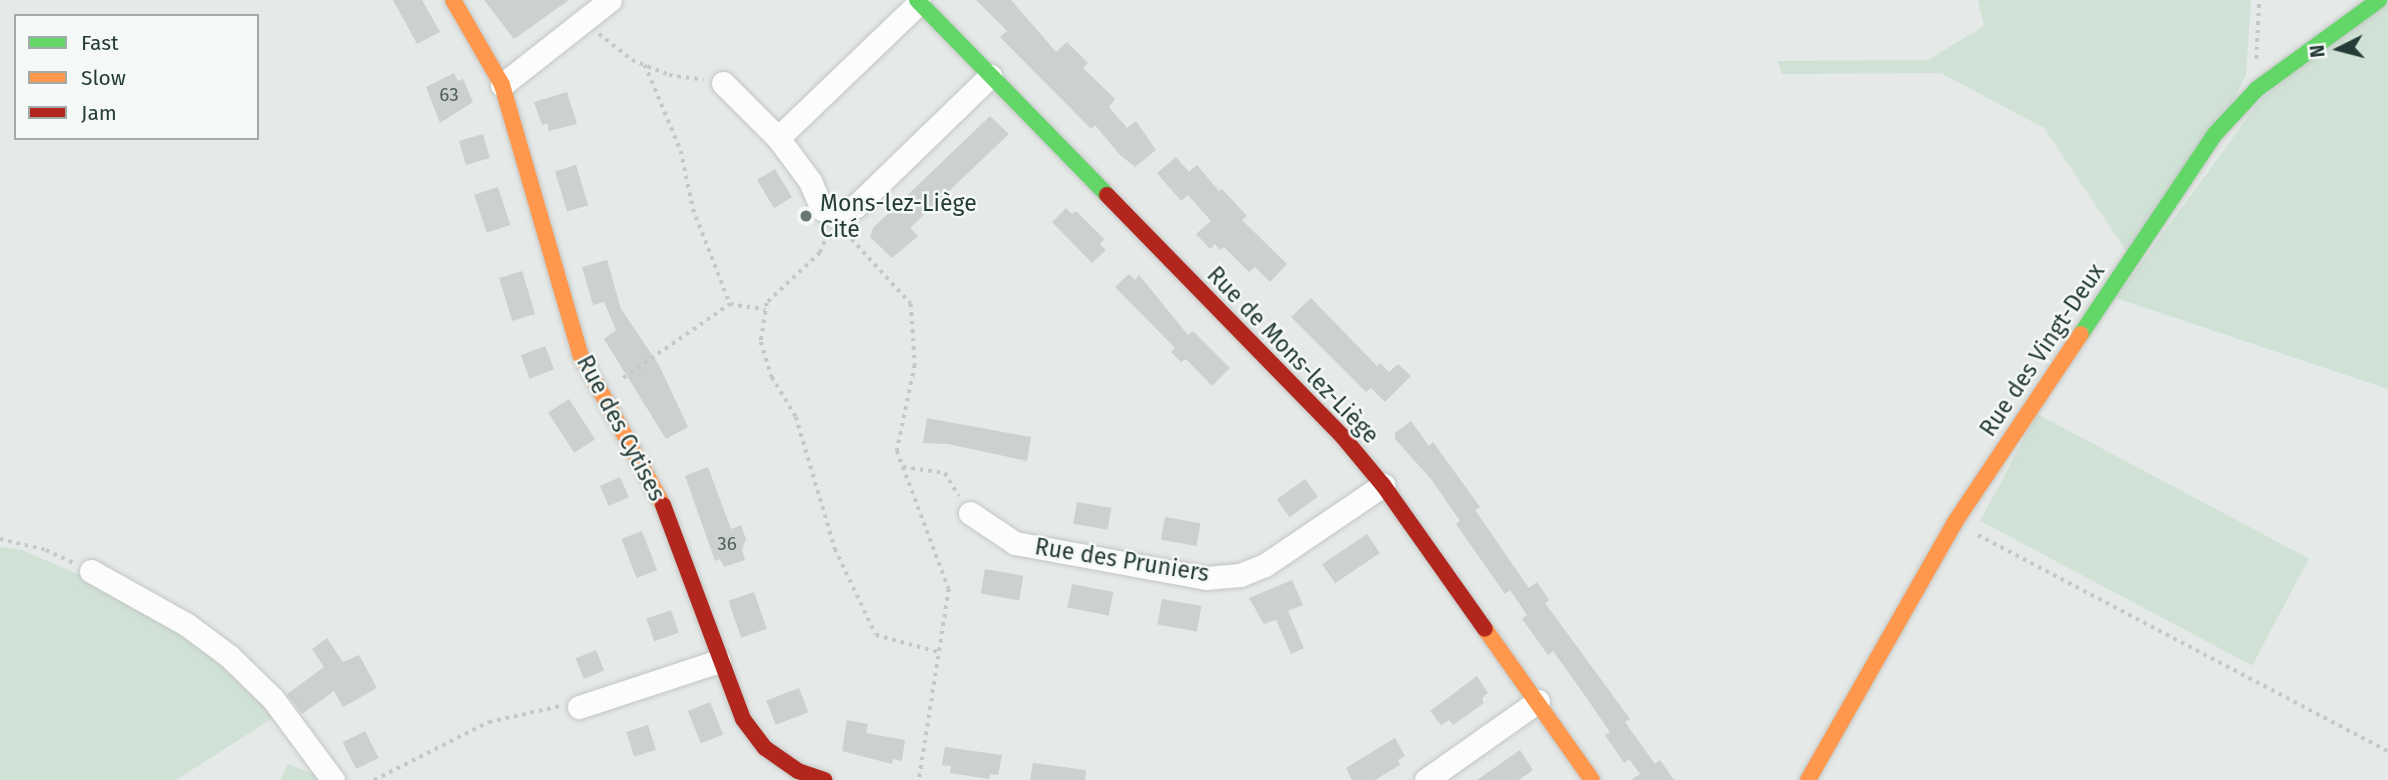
<!DOCTYPE html>
<html>
<head>
<meta charset="utf-8">
<style>
	body { margin:0 }
	#map { position:relative; width:2388px; height:780px; overflow:hidden; background:#e5e9e7; font-family:"Fira Sans",sans-serif }
	div>[style] { position:absolute }
	.green>* { inset:0; background:#d0e1d6; transform-origin:0 0 }
	.building>* { inset:0; background:#ccd1cf; transform-origin:0 0 }
	.path>* { height:3.5px; margin-top:-1.75px; transform-origin:0; background:repeating-linear-gradient(90deg,#c2c9c7 0 3.5px,transparent 0 8.5px) }
	.roads { filter:drop-shadow(0 0 2px #c2c6c4) drop-shadow(0 0 2px #c2c6c4) }
	.street>* { height:23px; margin:-11.5px; padding:0 11.5px; transform-origin:11.5px; border-radius:11.5px; background:#fbfcfb }
	.fast>* { height:16px; margin:-8px; padding:0 8px; transform-origin:8px; border-radius:8px; background:#63d668 }
	.slow>* { height:16px; margin:-8px; padding:0 8px; transform-origin:8px; border-radius:8px; background:#ff974d }
	.jam>* { height:16px; margin:-8px; padding:0 8px; transform-origin:8px; border-radius:8px; background:#b3261e }
	.dots>* { width:19px; height:19px; translate:-50% -50%; box-sizing:border-box; border:4px solid #f4f8f6; border-radius:50% }
	span { translate:-50% -50%; white-space:nowrap; text-align:center; line-height:1.15; -webkit-text-stroke:5px #f4f8f6; paint-order:stroke }
	.number-label { font-size:19px; color:#50615e }
	.number-label span { -webkit-text-stroke-width:0 }
	.poi-label { font-size:23px; color:#253b37 }
	.left { translate:0 -50%; text-align:left }
	.street-label { font-size:23px; color:#253b37 }
	.legend { position:absolute; left:14px; top:14px; width:245px; height:126px; box-sizing:border-box; background:#f4f8f6; border:2px solid #a1acaa; margin:0; padding:9px 12px; list-style:none; font-size:21px; color:#253b37 }
	.legend li { display:flex; align-items:center; gap:14px; height:35px }
	.legend b { width:35px; border:2px solid #a1acaa }
	.north { position:absolute; left:2304px; top:14px; width:70px; height:70px; -webkit-text-stroke:5px #f4f8f6; paint-order:stroke; rotate:264deg; font-size:19px; font-weight:700; line-height:28px; text-align:center; color:#253b37 }
	.north::after { content:''; display:block; margin:auto; width:24px; height:32px; background:#253b37; clip-path:polygon(50% 0,100% 100%,50% 72%,0 100%) }
</style>
</head>
<body>
<div id="map">
	<div class="green">
		<div style="clip-path:polygon(1978px 0,2251px 0,2246px 75px,2231px 106px,2126px 251px,2044px 128px,1941px 73px,1782px 74px,1778px 61px,1928px 60px,1984px 26px)"></div>
		<div style="clip-path:polygon(2388px 1px,2388px 389px,2116px 298px,2261px 99px)"></div>
		<div style="left:2037px;top:414px;width:308px;height:121px;rotate:28deg"></div>
		<div style="clip-path:polygon(0 547px,22px 550px,110px 588px,198px 642px,276px 716px,176px 780px,0 780px)"></div>
		<div style="clip-path:polygon(288px 764px,321px 777px,322px 780px,280px 780px)"></div>
	</div>
	<div class="building">
		<div style="clip-path:polygon(393px 0,422px 0,440px 32px,417px 44px)"></div>
		<div style="clip-path:polygon(484px 0,569px 0,514px 39px)"></div>
		<div style="clip-path:polygon(976px 0,1011px 0,1056px 52px,1067px 42px,1088px 63px,1083px 68px,1115px 99px,1109px 107px,1127px 128px,1136px 121px,1156px 150px,1135px 167px,1119px 154px,1095px 125px,1091px 129px,1000px 37px,1007px 31px)"></div>
		<div style="clip-path:polygon(454px 73px,458px 81px,463px 79px,473px 102px,440px 123px,426px 87px)"></div>
		<div style="clip-path:polygon(567px 92px,577px 124px,549px 131px,547px 123px,542px 125px,534px 102px)"></div>
		<div style="clip-path:polygon(990px 116px,1009px 134px,910px 228px,918px 236px,892px 258px,870px 237px,873px 228px)"></div>
		<div style="left:483px;top:134px;width:25px;height:25px;rotate:74deg"></div>
		<div style="clip-path:polygon(1176px 157px,1189px 172px,1197px 165px,1219px 191px,1222px 189px,1247px 216px,1242px 220px,1287px 264px,1270px 282px,1255px 267px,1249px 272px,1224px 247px,1220px 250px,1215px 244px,1210px 249px,1196px 234px,1211px 221px,1188px 195px,1181px 201px,1157px 173px)"></div>
		<div style="left:576px;top:165px;width:42px;height:22px;rotate:73deg"></div>
		<div style="left:775px;top:169px;width:33px;height:21px;rotate:59deg"></div>
		<div style="left:498px;top:187px;width:40px;height:25px;rotate:72deg"></div>
		<div style="clip-path:polygon(1066px 208px,1072px 214px,1076px 211px,1104px 239px,1100px 244px,1106px 250px,1092px 263px,1052px 222px)"></div>
		<div style="clip-path:polygon(607px 260px,621px 309px,659px 365px,688px 427px,666px 439px,604px 339px,616px 330px,604px 302px,593px 305px,582px 267px)"></div>
		<div style="left:522px;top:271px;width:45px;height:24px;rotate:73deg"></div>
		<div style="clip-path:polygon(1129px 274px,1135px 280px,1139px 275px,1188px 335px,1193px 331px,1230px 368px,1212px 386px,1186px 359px,1181px 362px,1171px 352px,1175px 348px,1115px 287px)"></div>
		<div style="clip-path:polygon(1311px 298px,1377px 366px,1380px 363px,1389px 372px,1398px 364px,1411px 376px,1385px 402px,1371px 388px,1366px 392px,1291px 317px)"></div>
		<div style="left:545px;top:346px;width:25px;height:26px;rotate:69deg"></div>
		<div style="left:569px;top:399px;width:48px;height:25px;rotate:57deg"></div>
		<div style="clip-path:polygon(927px 418px,1031px 437px,1027px 461px,948px 444px,923px 443px)"></div>
		<div style="clip-path:polygon(1411px 421px,1429px 446px,1433px 442px,1480px 507px,1475px 510px,1529px 588px,1537px 582px,1549px 600px,1545px 603px,1630px 719px,1625px 722px,1655px 764px,1660px 760px,1674px 780px,1631px 780px,1640px 774px,1629px 759px,1624px 763px,1605px 735px,1610px 732px,1581px 690px,1553px 651px,1548px 655px,1522px 619px,1527px 615px,1510px 590px,1505px 594px,1456px 524px,1460px 521px,1431px 479px,1395px 439px,1395px 433px)"></div>
		<div style="clip-path:polygon(708px 467px,731px 529px,741px 525px,746px 539px,742px 550px,745px 560px,724px 567px,720px 559px,715px 561px,685px 476px)"></div>
		<div style="left:620px;top:477px;width:22px;height:22px;rotate:66deg"></div>
		<div style="left:1305px;top:479px;width:22px;height:35px;rotate:54deg"></div>
		<div style="left:1077px;top:502px;width:35px;height:22px;rotate:10deg"></div>
		<div style="left:1165px;top:517px;width:36px;height:23px;rotate:10deg"></div>
		<div style="left:642px;top:531px;width:42px;height:22px;rotate:69deg"></div>
		<div style="left:1367px;top:534px;width:23px;height:54px;rotate:56deg"></div>
		<div style="left:985px;top:569px;width:39px;height:25px;rotate:10deg"></div>
		<div style="clip-path:polygon(1292px 580px,1303px 605px,1288px 611px,1304px 648px,1291px 654px,1276px 620px,1264px 624px,1249px 598px)"></div>
		<div style="left:1072px;top:584px;width:42px;height:24px;rotate:11deg"></div>
		<div style="left:754px;top:592px;width:39px;height:27px;rotate:71deg"></div>
		<div style="left:1162px;top:599px;width:40px;height:26px;rotate:10deg"></div>
		<div style="left:671px;top:610px;width:24px;height:26px;rotate:71deg"></div>
		<div style="clip-path:polygon(327px 638px,343px 662px,359px 655px,377px 688px,343px 707px,334px 691px,302px 714px,287px 694px,324px 667px,312px 649px)"></div>
		<div style="left:596px;top:650px;width:22px;height:22px;rotate:68deg"></div>
		<div style="clip-path:polygon(1477px 676px,1488px 693px,1482px 698px,1484px 703px,1453px 725px,1449px 720px,1441px 725px,1430px 711px)"></div>
		<div style="left:799px;top:688px;width:26px;height:35px;rotate:69deg"></div>
		<div style="left:710px;top:702px;width:35px;height:24px;rotate:68deg"></div>
		<div style="clip-path:polygon(847px 720px,868px 724px,866px 733px,905px 740px,902px 761px,893px 759px,892px 764px,842px 751px)"></div>
		<div style="left:648px;top:725px;width:26px;height:23px;rotate:72deg"></div>
		<div style="left:365px;top:731px;width:30px;height:25px;rotate:63deg"></div>
		<div style="clip-path:polygon(1395px 738px,1405px 756px,1398px 760px,1400px 765px,1375px 780px,1352px 780px,1346px 768px)"></div>
		<div style="clip-path:polygon(945px 747px,1002px 755px,998px 775px,990px 774px,989px 779px,950px 773px,951px 766px,942px 765px)"></div>
		<div style="clip-path:polygon(1520px 750px,1533px 770px,1519px 780px,1477px 780px)"></div>
		<div style="clip-path:polygon(1033px 763px,1086px 770px,1085px 780px,1030px 780px)"></div>
	</div>
	<div class="path">
		<div style="left:599px;top:34px;width:42px;rotate:38.2deg"></div>
		<div style="left:632px;top:60px;width:40px;rotate:22deg"></div>
		<div style="left:669px;top:75px;width:35px;rotate:8deg"></div>
		<div style="left:2256px;top:59px;width:59px;rotate:-87.1deg"></div>
		<div style="left:645px;top:65px;width:93px;rotate:67.3deg"></div>
		<div style="left:681px;top:151px;width:59px;rotate:78.3deg"></div>
		<div style="left:693px;top:209px;width:102px;rotate:68.7deg"></div>
		<div style="left:846px;top:233px;width:96px;rotate:47.5deg"></div>
		<div style="left:911px;top:304px;width:61px;rotate:86.2deg"></div>
		<div style="left:915px;top:365px;width:88px;rotate:101.8deg"></div>
		<div style="left:897px;top:451px;width:147px;rotate:69.4deg"></div>
		<div style="left:949px;top:589px;width:193px;rotate:98.9deg"></div>
		<div style="left:828px;top:234px;width:21px;rotate:113deg"></div>
		<div style="left:820px;top:253px;width:73px;rotate:136.7deg"></div>
		<div style="left:767px;top:303px;width:39px;rotate:99deg"></div>
		<div style="left:761px;top:342px;width:37px;rotate:73deg"></div>
		<div style="left:772px;top:377px;width:47px;rotate:59deg"></div>
		<div style="left:796px;top:417px;width:138px;rotate:73.5deg"></div>
		<div style="left:835px;top:549px;width:95px;rotate:64.5deg"></div>
		<div style="left:876px;top:635px;width:64px;rotate:15.3deg"></div>
		<div style="left:623px;top:378px;width:130px;rotate:-34.7deg"></div>
		<div style="left:730px;top:304px;width:36px;rotate:9deg"></div>
		<div style="left:903px;top:467px;width:42px;rotate:8.1deg"></div>
		<div style="left:945px;top:473px;width:27px;rotate:59deg"></div>
		<div style="left:1978px;top:535px;width:463px;rotate:27.8deg"></div>
		<div style="left:0;top:539px;width:47px;rotate:13.4deg"></div>
		<div style="left:46px;top:550px;width:31px;rotate:25deg"></div>
		<div style="left:374px;top:780px;width:129px;rotate:-26.8deg"></div>
		<div style="left:489px;top:722px;width:73px;rotate:-12.7deg"></div>
	</div>
	<div class="roads">
		<div class="street">
			<div style="left:723px;top:83px;width:78px;rotate:45deg"></div>
			<div style="left:778px;top:138px;width:54px;rotate:53.3deg"></div>
			<div style="left:810px;top:181px;width:30px;rotate:67deg"></div>
			<div style="left:822px;top:209px;width:16px;rotate:27deg"></div>
			<div style="left:836px;top:216px;width:22px;rotate:-27deg"></div>
			<div style="left:856px;top:206px;width:187px;rotate:-44.1deg"></div>
			<div style="left:502px;top:85px;width:137px;rotate:-38.2deg"></div>
			<div style="left:778px;top:138px;width:195px;rotate:-43.8deg"></div>
			<div style="left:970px;top:513px;width:54px;rotate:33.7deg"></div>
			<div style="left:1015px;top:543px;width:194px;rotate:10.4deg"></div>
			<div style="left:1206px;top:578px;width:34px;rotate:-5deg"></div>
			<div style="left:1240px;top:575px;width:27px;rotate:-22deg"></div>
			<div style="left:1265px;top:565px;width:143px;rotate:-34.1deg"></div>
			<div style="left:91px;top:571px;width:109px;rotate:29.2deg"></div>
			<div style="left:186px;top:624px;width:54px;rotate:36.7deg"></div>
			<div style="left:229px;top:656px;width:62px;rotate:44.3deg"></div>
			<div style="left:273px;top:699px;width:101px;rotate:53.5deg"></div>
			<div style="left:579px;top:707px;width:147px;rotate:-18.2deg"></div>
			<div style="left:1426px;top:780px;width:137px;rotate:-35.2deg"></div>
		</div>
		<div class="fast">
			<div style="left:917px;top:0;width:272px;rotate:45.7deg"></div>
			<div style="left:2081px;top:334px;width:241px;rotate:-56.2deg"></div>
			<div style="left:2215px;top:134px;width:62px;rotate:-47deg"></div>
			<div style="left:2257px;top:89px;width:151px;rotate:-36.1deg"></div>
		</div>
		<div class="slow">
			<div style="left:453px;top:0;width:98px;rotate:60deg"></div>
			<div style="left:502px;top:85px;width:280px;rotate:73.8deg"></div>
			<div style="left:580px;top:354px;width:172px;rotate:61.2deg"></div>
			<div style="left:1485px;top:629px;width:185px;rotate:54.7deg"></div>
			<div style="left:1808px;top:780px;width:297px;rotate:-60.3deg"></div>
			<div style="left:1955px;top:522px;width:226px;rotate:-56.2deg"></div>
		</div>
		<div class="jam">
			<div style="left:1107px;top:195px;width:338px;rotate:45.7deg"></div>
			<div style="left:1343px;top:437px;width:62px;rotate:50.2deg"></div>
			<div style="left:1383px;top:485px;width:176px;rotate:54.7deg"></div>
			<div style="left:663px;top:505px;width:228px;rotate:69.5deg"></div>
			<div style="left:743px;top:719px;width:36px;rotate:53deg"></div>
			<div style="left:765px;top:748px;width:40px;rotate:34.9deg"></div>
			<div style="left:798px;top:771px;width:28px;rotate:19deg"></div>
		</div>
	</div>
	<div class="dots">
		<div style="left:806px;top:216px;background:#687875"></div>
	</div>
	<div class="number-label">
		<span style="left:449px;top:95px">63</span>
		<span style="left:727px;top:544px">36</span>
	</div>
	<div class="poi-label">
		<span class="left" style="left:820px;top:216px">Mons-lez-Liège<br>Cité</span>
	</div>
	<div class="street-label">
		<span style="left:2042px;top:350px;rotate:-56deg">Rue des Vingt-Deux</span>
		<span style="left:1293px;top:355px;rotate:46deg">Rue de Mons-lez-Liège</span>
		<span style="left:621px;top:428px;rotate:62deg">Rue des Cytises</span>
		<span style="left:1122px;top:560px;rotate:9deg">Rue des Pruniers</span>
	</div>
	<ul class="legend">
	<li><b style="height:9px;background:#63d668"></b>Fast</li>
	<li><b style="height:9px;background:#ff974d"></b>Slow</li>
	<li><b style="height:9px;background:#b3261e"></b>Jam</li>
	</ul>
	<div class="north">N</div>
</div>
</body>
</html>
